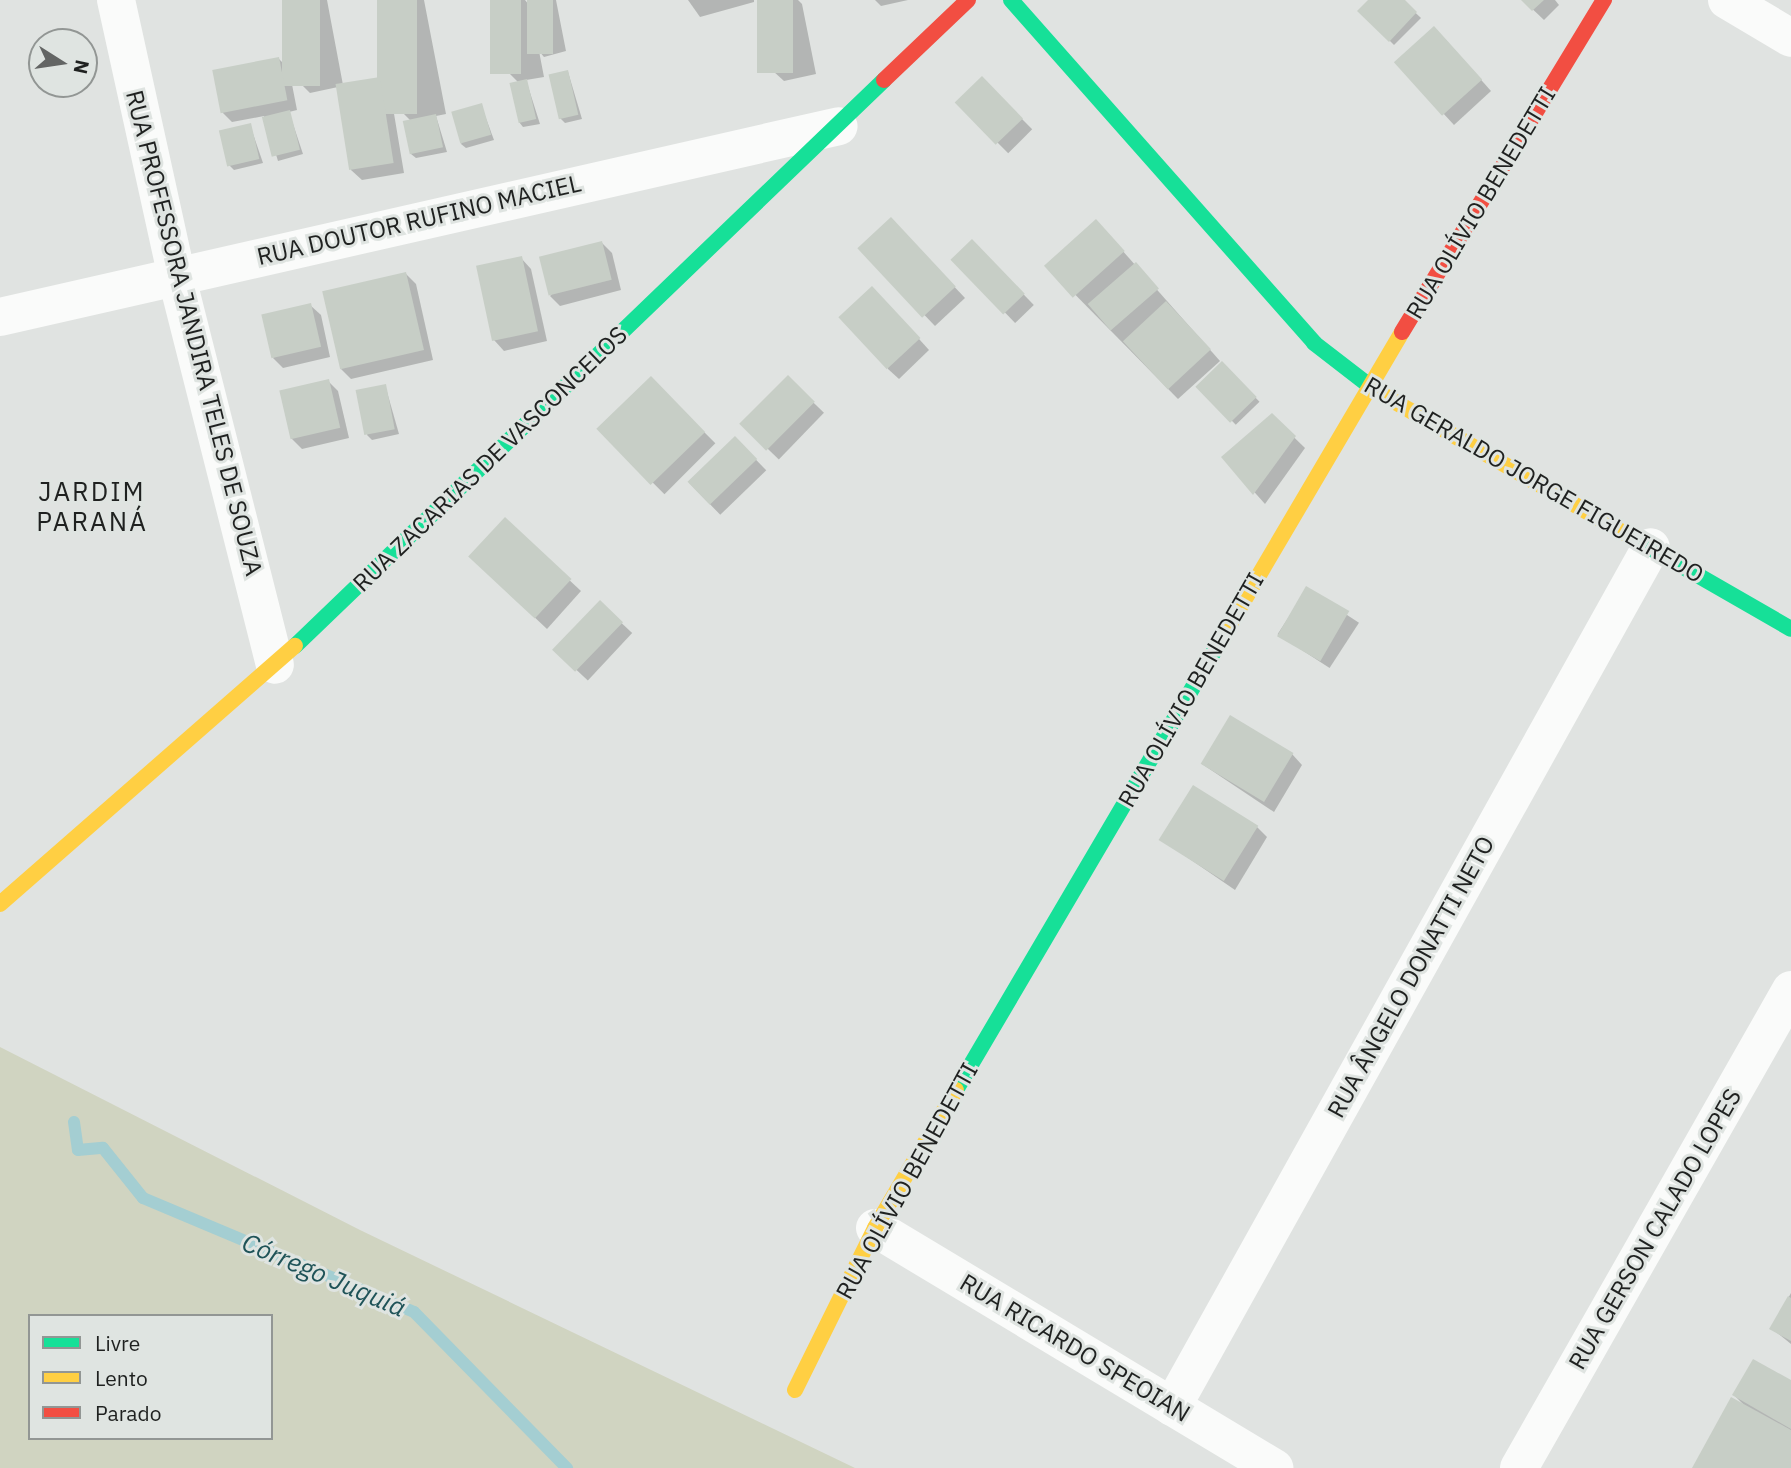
<!DOCTYPE html>
<html>
<head>
<meta charset="utf-8">
<style>
	body { margin:0 }
	#map { position:relative; width:1791px; height:1468px; overflow:hidden; background:#e0e3e1; font-family:"IBM Plex Sans",sans-serif }
	div>[style] { position:absolute }
	.green>* { inset:0; background:#d0d4c1 }
	.shadow>* { inset:0; background:#0003; transform-origin:0 0 }
	.stream>* { height:12px; margin:-6px; padding:0 6px; transform-origin:6px; border-radius:6px; background:#a4ced2 }
	.building>* { inset:0; background:#c7cec6; transform-origin:0 0 }
	.street>* { height:38px; margin:-19px; padding:0 19px; transform-origin:19px; border-radius:19px; background:#fafbfa }
	.fast>* { height:16px; margin:-8px; padding:0 8px; transform-origin:8px; border-radius:8px; background:#16e098 }
	.slow>* { height:16px; margin:-8px; padding:0 8px; transform-origin:8px; border-radius:8px; background:#ffcf43 }
	.jam>* { height:16px; margin:-8px; padding:0 8px; transform-origin:8px; border-radius:8px; background:#f24e42 }
	span { translate:-50% -50%; white-space:nowrap; text-align:center; line-height:1.15; -webkit-text-stroke:6px #dfe4e1; paint-order:stroke }
	.street-label { font-size:24px; color:#1f2120 }
	.neighbourhood-label { font-size:26px; color:#1f2120; letter-spacing:2px }
	.water-label { font-size:26px; color:#1f5358; font-style:italic }
	.legend { position:absolute; left:28px; top:1314px; width:245px; height:126px; box-sizing:border-box; background:#dfe4e1; border:2px solid #929694; margin:0; padding:9px 12px; list-style:none; font-size:21px; color:#1f2120 }
	.legend li { display:flex; align-items:center; gap:14px; height:35px }
	.legend b { width:35px; border:2px solid #929694 }
	.north { position:absolute; left:28px; top:28px; width:70px; height:70px; box-sizing:border-box; background:#dfe4e1; border:2px solid #929694; border-radius:50%; rotate:102deg; font-size:19px; font-weight:700; line-height:28px; text-align:center; color:#1f2120 }
	.north::after { content:''; display:block; margin:auto; width:24px; height:32px; background:#636564; clip-path:polygon(50% 0,100% 100%,50% 72%,0 100%) }
</style>
</head>
<body>
<div id="map">
	<div class="green">
		<div style="clip-path:polygon(evenodd,0 1047px,360px 1230px,855px 1468px,0 1468px,0 1047px,30px 1316px,271px 1316px,271px 1438px,30px 1438px,30px 1316px)"></div>
	</div>
	<div class="shadow">
		<div style="clip-path:polygon(284px 0,327px 0,343px 85px,380px 79px,390px 90px,404px 173px,362px 180px,351px 170px,338px 87px,310px 93px,300px 83px)"></div>
		<div style="clip-path:polygon(379px 0,424px 0,446px 114px,436px 116px,447px 152px,416px 158px,411px 154px,411px 121px,401px 111px)"></div>
		<div style="clip-path:polygon(492px 0,525px 0,529px 5px,528px 0,556px 0,566px 51px,544px 57px,539px 51px,544px 77px,526px 80px,540px 124px,523px 127px,519px 122px,519px 83px,508px 72px)"></div>
		<div style="clip-path:polygon(688px 0,754px 0,754px 2px,700px 17px)"></div>
		<div style="clip-path:polygon(759px 0,798px 0,802px 4px,816px 74px,784px 81px,773px 71px)"></div>
		<div style="clip-path:polygon(875px 0,908px 0,881px 6px)"></div>
		<div style="clip-path:polygon(1370px 0,1402px 0,1421px 18px,1394px 45px,1360px 11px)"></div>
		<div style="clip-path:polygon(1523px 0,1555px 0,1559px 5px,1544px 20px)"></div>
		<div style="clip-path:polygon(1444px 38px,1491px 91px,1454px 125px,1396px 62px)"></div>
		<div style="clip-path:polygon(279px 59px,289px 69px,297px 110px,289px 112px,303px 154px,278px 161px,264px 116px,232px 122px,222px 112px)"></div>
		<div style="clip-path:polygon(568px 72px,582px 119px,565px 123px,560px 118px)"></div>
		<div style="left:982px;top:79px;width:71px;height:34px;rotate:45deg"></div>
		<div style="clip-path:polygon(481px 105px,494px 140px,466px 148px,461px 144px)"></div>
		<div style="clip-path:polygon(250px 125px,263px 163px,234px 170px,229px 165px)"></div>
		<div style="clip-path:polygon(901px 230px,965px 298px,935px 326px,861px 249px)"></div>
		<div style="clip-path:polygon(1106px 232px,1220px 361px,1178px 399px,1047px 266px)"></div>
		<div style="left:972px;top:241px;width:89px;height:26px;rotate:46deg"></div>
		<div style="clip-path:polygon(602px 243px,612px 253px,621px 290px,560px 306px,550px 296px)"></div>
		<div style="clip-path:polygon(521px 258px,531px 269px,547px 341px,504px 351px,494px 340px)"></div>
		<div style="clip-path:polygon(406px 274px,416px 284px,433px 360px,351px 379px,341px 369px)"></div>
		<div style="clip-path:polygon(882px 298px,929px 350px,899px 379px,888px 369px)"></div>
		<div style="clip-path:polygon(310px 305px,321px 315px,330px 357px,283px 368px,273px 358px)"></div>
		<div style="left:1222px;top:363px;width:54px;height:33px;rotate:46deg"></div>
		<div style="left:788px;top:378px;width:50px;height:65px;rotate:44deg"></div>
		<div style="left:651px;top:379px;width:91px;height:72px;rotate:45deg"></div>
		<div style="clip-path:polygon(328px 381px,338px 391px,349px 438px,302px 449px,291px 438px)"></div>
		<div style="clip-path:polygon(385px 385px,399px 434px,372px 440px,367px 435px)"></div>
		<div style="clip-path:polygon(1272px 416px,1305px 448px,1265px 504px,1223px 457px)"></div>
		<div style="left:735px;top:438px;width:45px;height:64px;rotate:46deg"></div>
		<div style="clip-path:polygon(505px 520px,581px 591px,547px 629px,481px 567px)"></div>
		<div style="left:1307px;top:589px;width:62px;height:54px;rotate:33deg"></div>
		<div style="left:600px;top:603px;width:44px;height:65px;rotate:43deg"></div>
		<div style="clip-path:polygon(1292px 754px,1302px 765px,1274px 812px,1202px 764px)"></div>
		<div style="clip-path:polygon(1257px 827px,1267px 837px,1235px 890px,1162px 840px)"></div>
		<div style="clip-path:polygon(1791px 1293px,1791px 1344px,1771px 1328px)"></div>
		<div style="clip-path:polygon(1791px 1382px,1791px 1468px,1693px 1468px,1743px 1404px,1734px 1395px)"></div>
	</div>
	<div class="stream">
		<div style="left:74px;top:1122px;width:28px;rotate:82deg"></div>
		<div style="left:78px;top:1150px;width:25px;rotate:-5deg"></div>
		<div style="left:103px;top:1148px;width:64px;rotate:51.3deg"></div>
		<div style="left:143px;top:1198px;width:294px;rotate:22.8deg"></div>
		<div style="left:414px;top:1312px;width:219px;rotate:45.6deg"></div>
	</div>
	<div class="building">
		<div style="left:282px;top:0;width:38px;height:86px"></div>
		<div style="left:377px;top:0;width:40px;height:114px"></div>
		<div style="left:490px;top:0;width:31px;height:74px"></div>
		<div style="left:527px;top:0;width:26px;height:54px"></div>
		<div style="left:757px;top:0;width:36px;height:73px"></div>
		<div style="clip-path:polygon(1368px 0,1405px 0,1417px 12px,1389px 42px,1357px 11px)"></div>
		<div style="clip-path:polygon(1521px 0,1544px 0,1532px 11px)"></div>
		<div style="left:1434px;top:26px;width:72px;height:54px;rotate:48deg"></div>
		<div style="left:279px;top:57px;width:44px;height:68px;rotate:79deg"></div>
		<div style="left:568px;top:70px;width:46px;height:20px;rotate:77deg"></div>
		<div style="left:982px;top:76px;width:59px;height:38px;rotate:46deg"></div>
		<div style="left:380px;top:77px;width:87px;height:45px;rotate:81deg"></div>
		<div style="left:527px;top:79px;width:41px;height:18px;rotate:77deg"></div>
		<div style="left:482px;top:103px;width:33px;height:32px;rotate:74deg"></div>
		<div style="left:290px;top:110px;width:41px;height:29px;rotate:76deg"></div>
		<div style="left:436px;top:114px;width:34px;height:34px;rotate:78deg"></div>
		<div style="left:251px;top:123px;width:37px;height:33px;rotate:77deg"></div>
		<div style="left:891px;top:217px;width:95px;height:46px;rotate:47deg"></div>
		<div style="left:1096px;top:219px;width:43px;height:70px;rotate:48deg"></div>
		<div style="left:972px;top:239px;width:76px;height:30px;rotate:46deg"></div>
		<div style="left:602px;top:241px;width:40px;height:65px;rotate:76deg"></div>
		<div style="left:522px;top:256px;width:77px;height:47px;rotate:78deg"></div>
		<div style="left:1136px;top:262px;width:35px;height:64px;rotate:49deg"></div>
		<div style="left:406px;top:272px;width:80px;height:86px;rotate:77deg"></div>
		<div style="left:872px;top:286px;width:71px;height:46px;rotate:47deg"></div>
		<div style="left:1166px;top:301px;width:66px;height:59px;rotate:47deg"></div>
		<div style="left:311px;top:303px;width:45px;height:51px;rotate:77deg"></div>
		<div style="left:1222px;top:361px;width:50px;height:37px;rotate:46deg"></div>
		<div style="left:788px;top:375px;width:38px;height:69px;rotate:45deg"></div>
		<div style="left:651px;top:376px;width:78px;height:76px;rotate:46deg"></div>
		<div style="left:329px;top:379px;width:50px;height:51px;rotate:77deg"></div>
		<div style="left:386px;top:384px;width:46px;height:31px;rotate:79deg"></div>
		<div style="clip-path:polygon(1272px 413px,1296px 436px,1253px 495px,1221px 457px)"></div>
		<div style="left:735px;top:436px;width:32px;height:66px;rotate:46deg"></div>
		<div style="left:505px;top:517px;width:91px;height:54px;rotate:43deg"></div>
		<div style="left:1306px;top:586px;width:50px;height:58px;rotate:30deg"></div>
		<div style="left:600px;top:600px;width:32px;height:69px;rotate:44deg"></div>
		<div style="left:1230px;top:715px;width:74px;height:57px;rotate:31deg"></div>
		<div style="left:1193px;top:785px;width:77px;height:65px;rotate:32deg"></div>
		<div style="clip-path:polygon(1788px 1296px,1791px 1298px,1791px 1341px,1769px 1329px)"></div>
		<div style="clip-path:polygon(1753px 1359px,1791px 1380px,1791px 1429px,1732px 1395px)"></div>
		<div style="clip-path:polygon(1731px 1397px,1791px 1430px,1791px 1468px,1692px 1468px)"></div>
	</div>
	<div class="street">
		<div style="left:116px;top:0;width:280px;rotate:77.6deg"></div>
		<div style="left:176px;top:274px;width:403px;rotate:75.8deg"></div>
		<div style="left:1727px;top:0;width:74px;rotate:30.7deg"></div>
		<div style="left:0;top:317px;width:860px;rotate:-12.82deg"></div>
		<div style="left:875px;top:1228px;width:466px;rotate:31deg"></div>
		<div style="left:1172px;top:1407px;width:984px;rotate:-60.88deg"></div>
		<div style="left:1519px;top:1468px;width:550px;rotate:-60.36deg"></div>
	</div>
	<div class="fast">
		<div style="left:1011px;top:0;width:458px;rotate:48.5deg"></div>
		<div style="left:1314px;top:343px;width:78px;rotate:37.7deg"></div>
		<div style="left:1626px;top:534px;width:190px;rotate:29.9deg"></div>
		<div style="left:295px;top:646px;width:817px;rotate:-43.86deg"></div>
		<div style="left:956px;top:1090px;width:533px;rotate:-59.53deg"></div>
	</div>
	<div class="slow">
		<div style="left:1376px;top:391px;width:288px;rotate:29.8deg"></div>
		<div style="left:1226px;top:631px;width:347px;rotate:-59.5deg"></div>
		<div style="left:0;top:904px;width:392px;rotate:-41.2deg"></div>
		<div style="left:795px;top:1390px;width:181px;rotate:-63.7deg"></div>
		<div style="left:875px;top:1228px;width:160px;rotate:-59.6deg"></div>
	</div>
	<div class="jam">
		<div style="left:884px;top:80px;width:116px;rotate:-43.6deg"></div>
		<div style="left:1402px;top:332px;width:389px;rotate:-58.7deg"></div>
	</div>
	<div class="street-label">
		<span style="left:1481px;top:203px;rotate:-59deg">RUA OLÍVIO BENEDETTI</span>
		<span style="left:419px;top:220px;rotate:-13deg">RUA DOUTOR RUFINO MACIEL</span>
		<span style="left:194px;top:333px;rotate:76deg">RUA PROFESSORA JANDIRA TELES DE SOUZA</span>
		<span style="left:490px;top:459px;rotate:-44deg">RUA ZACARIAS DE VASCONCELOS</span>
		<span style="left:1534px;top:480px;rotate:30deg">RUA GERALDO JORGE FIGUEIREDO</span>
		<span style="left:1191px;top:690px;rotate:-60deg">RUA OLÍVIO BENEDETTI</span>
		<span style="left:1411px;top:977px;rotate:-61deg">RUA ÂNGELO DONATTI NETO</span>
		<span style="left:907px;top:1181px;rotate:-61deg">RUA OLÍVIO BENEDETTI</span>
		<span style="left:1655px;top:1229px;rotate:-60deg">RUA GERSON CALADO LOPES</span>
		<span style="left:1075px;top:1348px;rotate:31deg">RUA RICARDO SPEOIAN</span>
	</div>
	<div class="neighbourhood-label">
		<span style="left:92px;top:507px">JARDIM<br>PARANÁ</span>
	</div>
	<div class="water-label">
		<span style="left:324px;top:1275px;rotate:23deg">Córrego Juquiá</span>
	</div>
	<ul class="legend">
	<li><b style="height:9px;background:#16e098"></b>Livre</li>
	<li><b style="height:9px;background:#ffcf43"></b>Lento</li>
	<li><b style="height:9px;background:#f24e42"></b>Parado</li>
	</ul>
	<div class="north">N</div>
</div>
</body>
</html>
